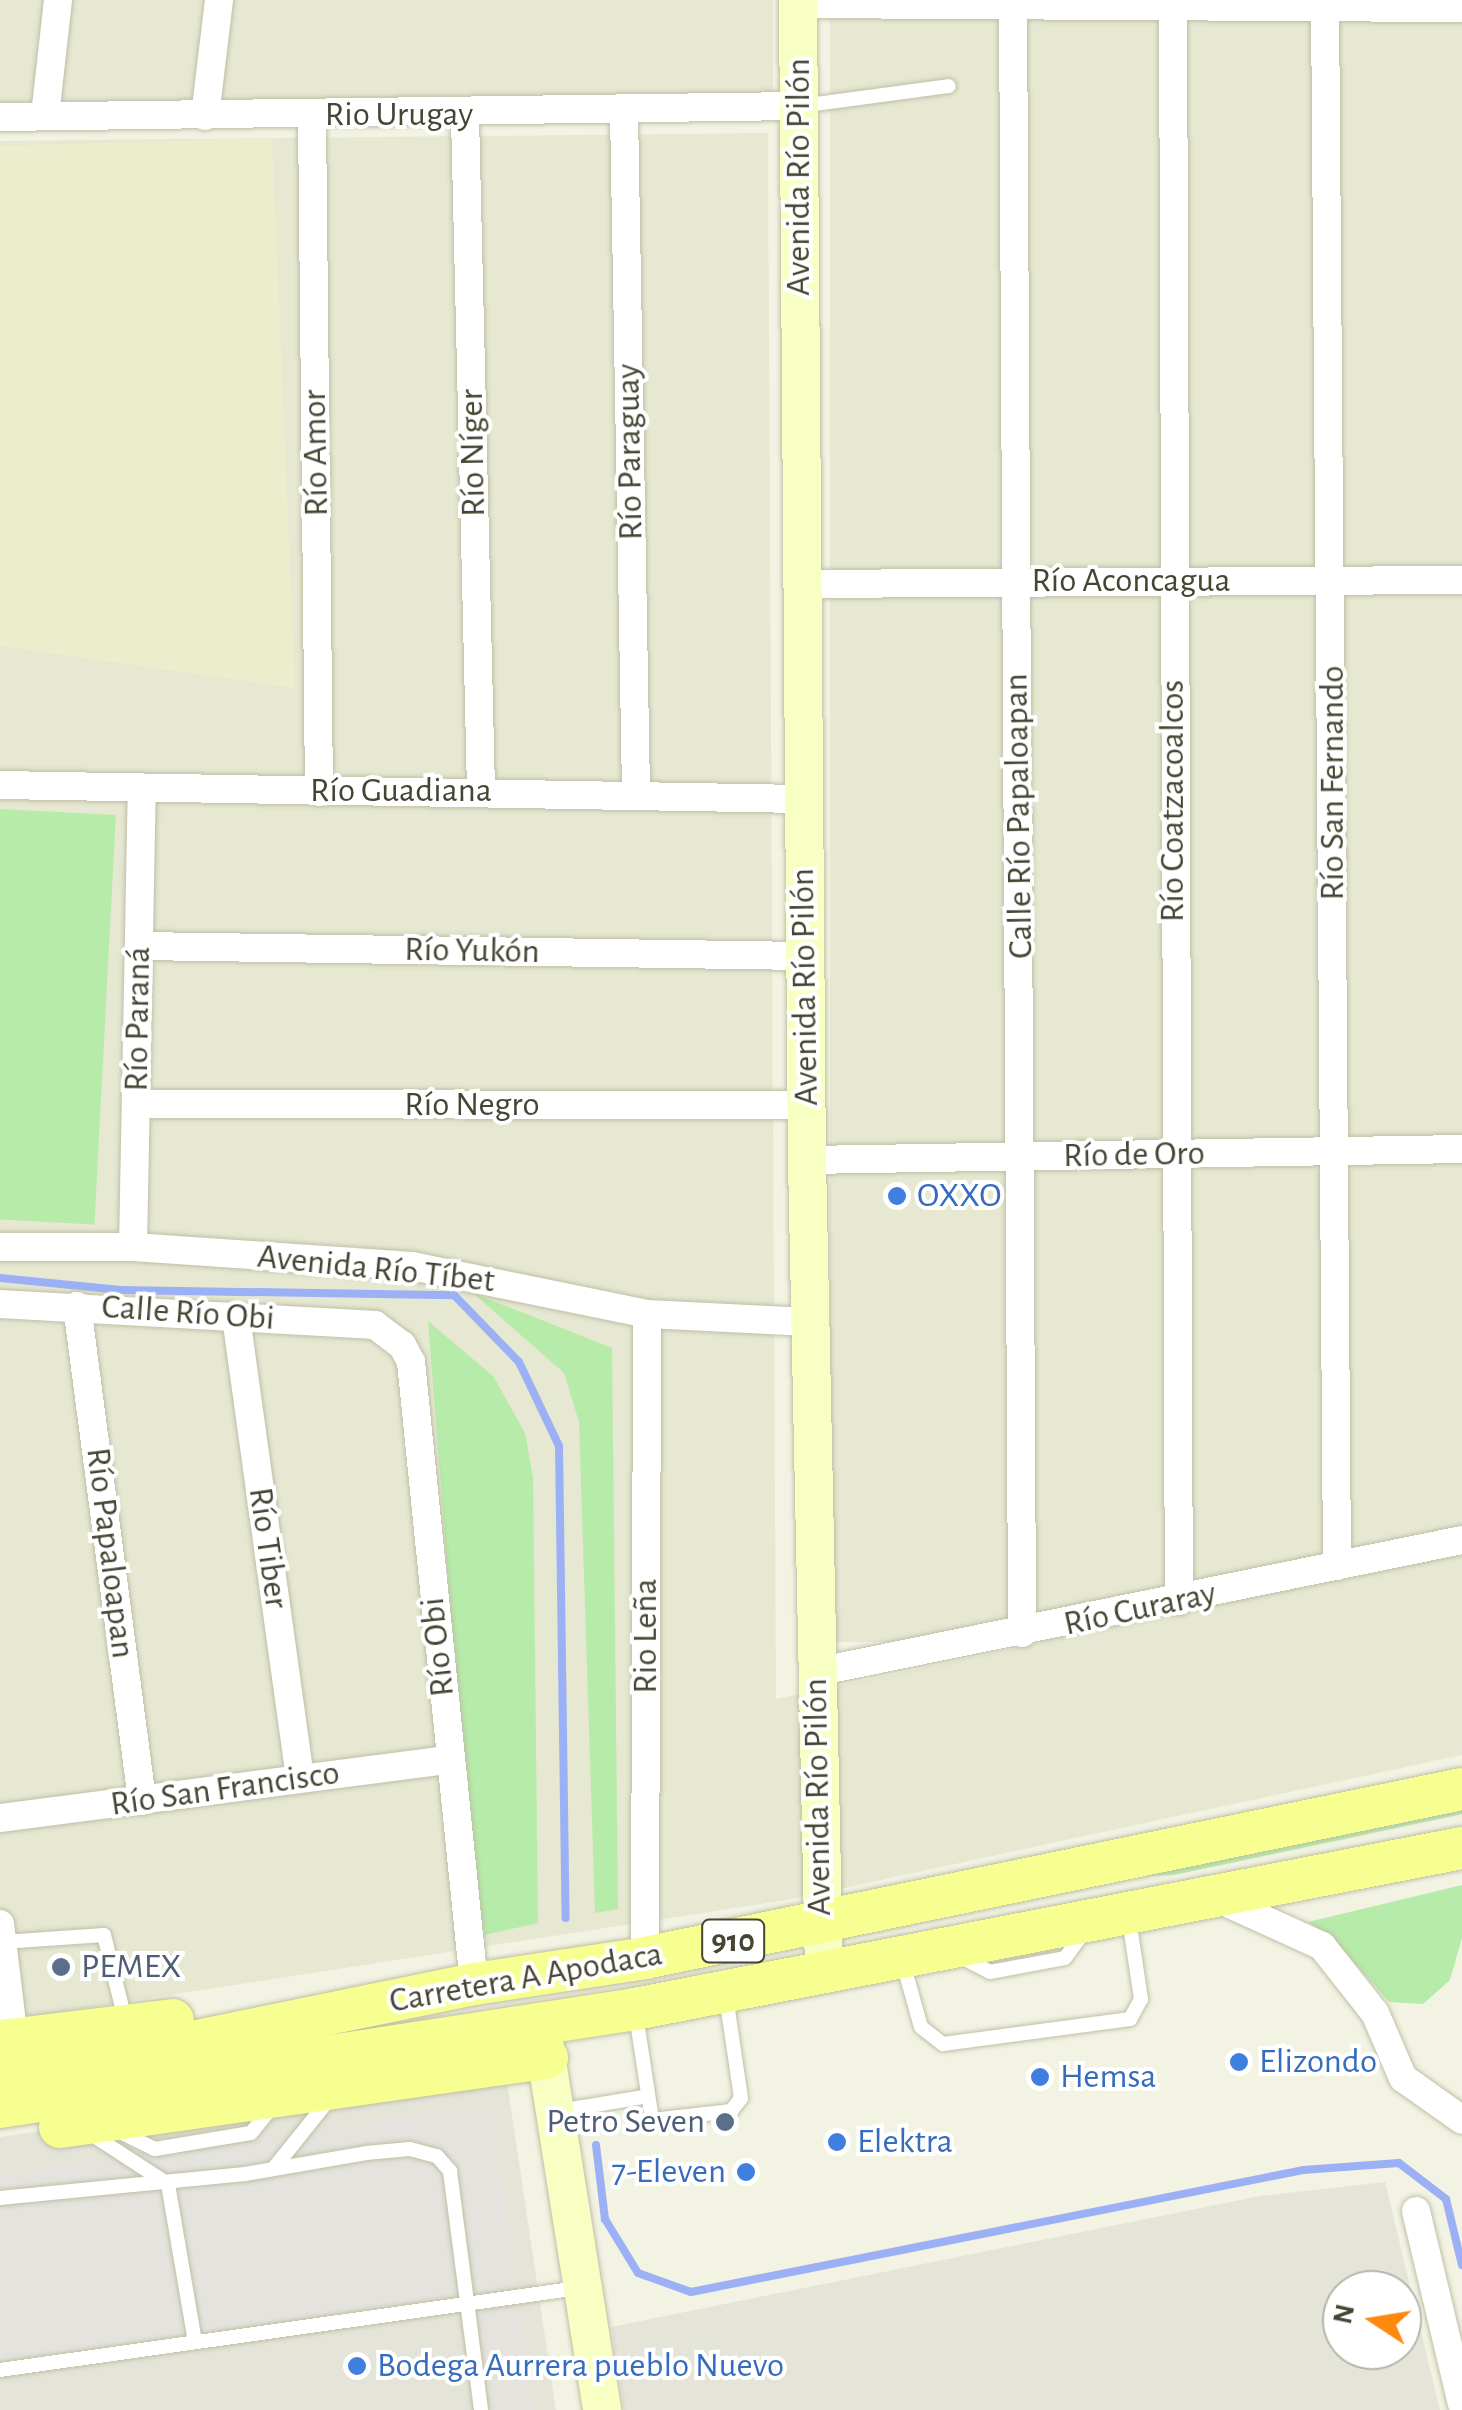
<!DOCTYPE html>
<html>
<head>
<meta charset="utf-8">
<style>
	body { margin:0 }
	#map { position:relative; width:1462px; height:2410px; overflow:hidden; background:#f3f3e4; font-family:"Alegreya Sans",sans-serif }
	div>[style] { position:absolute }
	.residential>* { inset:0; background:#e7e8d2; transform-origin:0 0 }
	.industrial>* { inset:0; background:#e5e4d9 }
	.education>* { inset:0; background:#ebeecd }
	.green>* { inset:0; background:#b6eba9; transform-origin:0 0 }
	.parking>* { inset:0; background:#e4e3dd }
	.stream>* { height:8px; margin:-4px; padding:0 4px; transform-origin:4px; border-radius:4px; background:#9bb0f5 }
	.roads { filter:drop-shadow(0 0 2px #bfbfa6) drop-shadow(0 0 2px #bfbfa6) }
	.lane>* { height:14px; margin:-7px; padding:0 7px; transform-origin:7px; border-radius:7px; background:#fff }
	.street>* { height:28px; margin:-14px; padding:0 14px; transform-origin:14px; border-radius:14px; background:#fff }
	.secondary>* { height:38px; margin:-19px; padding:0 19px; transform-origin:19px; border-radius:19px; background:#f8ffc2 }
	.primary>* { height:42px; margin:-21px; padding:0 21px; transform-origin:21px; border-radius:21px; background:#f7ff91 }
	.dots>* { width:28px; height:28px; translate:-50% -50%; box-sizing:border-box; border:5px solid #fff; border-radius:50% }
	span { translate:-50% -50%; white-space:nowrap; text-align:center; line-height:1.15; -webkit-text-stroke:8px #fff; paint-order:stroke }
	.shield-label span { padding:2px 8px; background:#fff; border:2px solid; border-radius:8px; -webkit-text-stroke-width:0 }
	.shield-label { font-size:32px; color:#464533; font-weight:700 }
	.street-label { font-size:35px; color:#464533 }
	.shop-label { font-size:35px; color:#366cbe }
	.left { translate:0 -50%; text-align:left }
	.right { translate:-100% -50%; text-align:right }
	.service-label { font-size:35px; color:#4e5e75 }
	.north { position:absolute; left:1322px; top:2270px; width:100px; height:100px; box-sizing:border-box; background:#fff; border:2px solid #b5b5ad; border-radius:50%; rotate:282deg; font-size:28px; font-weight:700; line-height:40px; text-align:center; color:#464533 }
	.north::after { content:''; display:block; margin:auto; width:35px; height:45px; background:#ff890f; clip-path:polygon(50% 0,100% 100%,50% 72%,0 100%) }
</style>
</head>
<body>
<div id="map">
	<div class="residential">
		<div style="left:0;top:0;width:773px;height:102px"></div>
		<div style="left:830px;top:0;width:632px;height:1642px"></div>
		<div style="clip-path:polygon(768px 133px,776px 1699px,1462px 1554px,1462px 1755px,787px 1900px,0 2021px,0 141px)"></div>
	</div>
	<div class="industrial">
		<div style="clip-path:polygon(504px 2062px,556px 2410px,0 2410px,0 2137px)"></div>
		<div style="clip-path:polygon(evenodd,1385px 2182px,1440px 2410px,624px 2410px,611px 2327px,1260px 2196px,1385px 2182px,1402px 2290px,1402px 2350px,1342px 2350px,1342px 2290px,1402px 2290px)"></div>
	</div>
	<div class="education">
		<div style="clip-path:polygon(272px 138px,295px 688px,0 646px,0 146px)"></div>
	</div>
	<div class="green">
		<div style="left:0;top:809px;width:116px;height:410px;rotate:3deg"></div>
		<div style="clip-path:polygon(473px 1293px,612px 1348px,618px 1909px,595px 1913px,579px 1422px,564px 1373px)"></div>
		<div style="clip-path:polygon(428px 1321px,493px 1376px,525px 1433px,533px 1478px,538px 1923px,476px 1937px)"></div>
		<div style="clip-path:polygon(1462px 1799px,1462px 1814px,1174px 1875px,1110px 1877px)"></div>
		<div style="clip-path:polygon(1462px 1885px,1462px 1938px,1450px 1980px,1423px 2004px,1389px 2002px,1336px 1942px,1308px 1922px)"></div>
	</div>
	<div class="parking">
		<div style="clip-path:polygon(490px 2105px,533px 2410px,485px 2410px,469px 2302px,0 2377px,0 2175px)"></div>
	</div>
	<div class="stream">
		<div style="left:0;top:1278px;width:121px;rotate:5.7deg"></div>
		<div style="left:120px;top:1290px;width:334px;rotate:0.9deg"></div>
		<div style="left:454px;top:1295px;width:93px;rotate:45.9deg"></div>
		<div style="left:519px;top:1362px;width:93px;rotate:64.5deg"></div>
		<div style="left:559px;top:1446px;width:472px;rotate:89.2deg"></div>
		<div style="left:596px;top:2145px;width:75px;rotate:83.1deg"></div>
		<div style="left:605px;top:2219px;width:63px;rotate:58.6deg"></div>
		<div style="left:638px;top:2273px;width:56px;rotate:19.7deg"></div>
		<div style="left:691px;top:2292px;width:624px;rotate:-11.27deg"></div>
		<div style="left:1303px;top:2170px;width:96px;rotate:-4.2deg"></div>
		<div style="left:1399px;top:2163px;width:59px;rotate:37.5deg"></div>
		<div style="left:1446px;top:2199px;width:68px;rotate:76.4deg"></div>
	</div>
	<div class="roads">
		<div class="lane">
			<div style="left:801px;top:106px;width:149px;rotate:-7.7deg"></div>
			<div style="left:3px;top:1942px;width:101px;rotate:-4deg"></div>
			<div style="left:104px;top:1935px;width:87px;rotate:76deg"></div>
			<div style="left:959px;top:1956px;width:35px;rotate:27deg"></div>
			<div style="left:990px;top:1972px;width:76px;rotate:-10.6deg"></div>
			<div style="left:1065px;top:1958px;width:32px;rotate:-54deg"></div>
			<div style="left:903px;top:1963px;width:66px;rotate:74.3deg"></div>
			<div style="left:921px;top:2027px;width:28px;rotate:38deg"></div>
			<div style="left:943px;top:2044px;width:189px;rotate:-7.6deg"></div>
			<div style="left:1130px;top:2019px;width:23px;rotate:-61deg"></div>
			<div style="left:1141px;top:1999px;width:81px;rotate:-98.5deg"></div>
			<div style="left:636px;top:2015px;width:106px;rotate:81.3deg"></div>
			<div style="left:652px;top:2120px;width:80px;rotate:-6.5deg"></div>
			<div style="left:731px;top:2111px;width:16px;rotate:-52deg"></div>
			<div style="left:741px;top:2098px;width:103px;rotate:-98.4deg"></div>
			<div style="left:559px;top:2111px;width:86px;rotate:-9.4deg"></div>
			<div style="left:120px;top:2132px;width:39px;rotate:26deg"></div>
			<div style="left:155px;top:2149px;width:97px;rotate:-9.5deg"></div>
			<div style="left:251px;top:2133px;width:32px;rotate:-51deg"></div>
			<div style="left:91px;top:2134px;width:92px;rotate:33deg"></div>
			<div style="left:168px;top:2184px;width:160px;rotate:80.3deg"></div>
			<div style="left:274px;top:2168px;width:90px;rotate:-51.3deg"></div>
			<div style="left:0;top:2198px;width:246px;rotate:-5.6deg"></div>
			<div style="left:245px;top:2174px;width:123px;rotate:-9.8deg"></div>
			<div style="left:366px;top:2153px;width:44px;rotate:-5.2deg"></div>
			<div style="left:410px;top:2149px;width:28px;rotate:15deg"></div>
			<div style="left:437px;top:2156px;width:20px;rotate:49deg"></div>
			<div style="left:450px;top:2171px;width:241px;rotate:82.6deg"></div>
			<div style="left:0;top:2370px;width:584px;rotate:-8.07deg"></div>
		</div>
		<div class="street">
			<div style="left:1013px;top:0;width:1633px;rotate:89.68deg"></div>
			<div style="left:1173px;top:0;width:1601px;rotate:89.79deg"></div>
			<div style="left:1325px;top:0;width:1566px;rotate:89.56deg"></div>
			<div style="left:798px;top:4px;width:664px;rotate:0.35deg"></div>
			<div style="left:624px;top:111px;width:682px;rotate:88.99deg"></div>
			<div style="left:312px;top:114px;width:678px;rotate:89.41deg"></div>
			<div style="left:45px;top:116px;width:117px;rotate:-83.6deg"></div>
			<div style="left:205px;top:116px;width:117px;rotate:-83.1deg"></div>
			<div style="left:465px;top:116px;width:674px;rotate:88.64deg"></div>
			<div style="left:0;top:117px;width:798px;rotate:-0.79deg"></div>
			<div style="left:801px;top:584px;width:661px;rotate:-0.35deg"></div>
			<div style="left:0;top:785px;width:803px;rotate:1deg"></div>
			<div style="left:139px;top:946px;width:666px;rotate:0.86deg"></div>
			<div style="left:137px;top:1104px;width:669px;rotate:0.09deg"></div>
			<div style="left:807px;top:1160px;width:655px;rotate:-0.96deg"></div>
			<div style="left:0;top:1247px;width:133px"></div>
			<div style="left:133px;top:1247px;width:280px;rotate:3.9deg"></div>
			<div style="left:412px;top:1266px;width:240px;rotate:11.5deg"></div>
			<div style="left:647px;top:1314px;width:162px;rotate:2.8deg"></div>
			<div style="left:133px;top:1247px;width:455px;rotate:-88.9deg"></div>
			<div style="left:0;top:1304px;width:376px;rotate:3.2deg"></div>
			<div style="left:375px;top:1325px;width:34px;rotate:37deg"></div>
			<div style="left:402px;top:1345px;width:19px;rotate:62deg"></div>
			<div style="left:411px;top:1362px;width:625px;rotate:84.22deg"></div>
			<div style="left:77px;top:1306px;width:499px;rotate:82.5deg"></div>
			<div style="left:236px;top:1317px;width:466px;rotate:82.1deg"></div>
			<div style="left:816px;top:1672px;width:659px;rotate:-11.55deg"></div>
			<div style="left:0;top:1818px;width:453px;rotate:-7.4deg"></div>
			<div style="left:1221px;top:1900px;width:111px;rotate:24.5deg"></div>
			<div style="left:1322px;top:1946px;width:85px;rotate:51.7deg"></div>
			<div style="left:1375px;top:2013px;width:71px;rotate:66.7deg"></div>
			<div style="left:1403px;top:2078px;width:72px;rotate:35.4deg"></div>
			<div style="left:0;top:1924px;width:133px;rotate:83.1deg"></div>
			<div style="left:645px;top:1958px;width:644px;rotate:-89.82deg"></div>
			<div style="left:1416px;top:2211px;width:198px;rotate:76.6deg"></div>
		</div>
		<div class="secondary">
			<div style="left:798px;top:0;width:1160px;rotate:89.56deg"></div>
			<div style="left:807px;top:1160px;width:813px;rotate:88.8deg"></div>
			<div style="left:542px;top:2030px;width:385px;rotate:81deg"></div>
		</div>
		<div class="primary">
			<div style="left:0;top:2041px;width:174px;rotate:-6.9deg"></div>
			<div style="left:0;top:2073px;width:110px;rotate:-7.3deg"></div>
			<div style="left:109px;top:2059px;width:373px;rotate:-11.6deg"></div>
			<div style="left:474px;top:1984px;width:173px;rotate:-8.6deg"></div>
			<div style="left:645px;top:1958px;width:834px;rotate:-11.69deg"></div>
			<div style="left:0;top:2107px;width:643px;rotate:-8.77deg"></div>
			<div style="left:635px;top:2009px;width:843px;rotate:-11.02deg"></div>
			<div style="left:60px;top:2127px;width:492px;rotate:-8.1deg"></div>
		</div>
	</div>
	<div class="dots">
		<div style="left:897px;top:1196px;background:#3f7fe0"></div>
		<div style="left:61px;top:1967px;background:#5c6f8a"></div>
		<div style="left:1239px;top:2062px;background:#3f7fe0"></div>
		<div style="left:1040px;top:2077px;background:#3f7fe0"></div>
		<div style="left:725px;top:2122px;background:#5c6f8a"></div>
		<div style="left:837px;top:2142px;background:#3f7fe0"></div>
		<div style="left:746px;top:2172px;background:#3f7fe0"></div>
		<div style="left:357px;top:2366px;background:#3f7fe0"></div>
	</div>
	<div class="shield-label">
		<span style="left:733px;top:1941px">910</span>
	</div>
	<div class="street-label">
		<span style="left:399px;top:115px">Rio Urugay</span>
		<span style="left:799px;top:177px;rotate:-90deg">Avenida Río Pilón</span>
		<span style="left:630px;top:452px;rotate:-91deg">Río Paraguay</span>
		<span style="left:316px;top:453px;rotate:-91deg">Río Amor</span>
		<span style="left:473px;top:453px;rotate:-91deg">Río Níger</span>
		<span style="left:1131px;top:581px">Río Aconcagua</span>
		<span style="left:1333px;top:783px;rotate:-90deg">Río San Fernando</span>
		<span style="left:401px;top:791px">Río Guadiana</span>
		<span style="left:1173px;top:801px;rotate:-90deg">Río Coatzacoalcos</span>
		<span style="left:1019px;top:816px;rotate:-91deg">Calle Río Papaloapan</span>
		<span style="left:472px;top:951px;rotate:1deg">Río Yukón</span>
		<span style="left:805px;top:987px;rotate:-91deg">Avenida Río Pilón</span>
		<span style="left:138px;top:1019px;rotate:-89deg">Río Paraná</span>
		<span style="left:472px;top:1105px">Río Negro</span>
		<span style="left:1134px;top:1155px;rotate:-1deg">Río de Oro</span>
		<span style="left:376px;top:1269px;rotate:6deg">Avenida Río Tíbet</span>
		<span style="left:188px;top:1313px;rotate:4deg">Calle Río Obi</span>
		<span style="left:268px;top:1548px;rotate:82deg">Río Tiber</span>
		<span style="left:110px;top:1553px;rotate:83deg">Río Papaloapan</span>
		<span style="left:1140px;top:1609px;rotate:-12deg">Río Curaray</span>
		<span style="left:646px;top:1636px;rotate:-90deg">Rio Leña</span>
		<span style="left:438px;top:1647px;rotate:-96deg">Río Obi</span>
		<span style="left:225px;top:1789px;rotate:-8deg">Río San Francisco</span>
		<span style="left:818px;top:1797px;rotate:-91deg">Avenida Río Pilón</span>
		<span style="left:526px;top:1978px;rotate:-10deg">Carretera A Apodaca</span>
	</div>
	<div class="shop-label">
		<span class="left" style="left:917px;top:1196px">OXXO</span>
		<span class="left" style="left:1259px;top:2062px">Elizondo</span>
		<span class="left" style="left:1060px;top:2077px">Hemsa</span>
		<span class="left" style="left:857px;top:2142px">Elektra</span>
		<span class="right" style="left:726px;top:2172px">7-Eleven</span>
		<span class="left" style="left:377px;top:2366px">Bodega Aurrera pueblo Nuevo</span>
	</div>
	<div class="service-label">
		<span class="left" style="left:81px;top:1967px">PEMEX</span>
		<span class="right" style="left:705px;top:2122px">Petro Seven</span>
	</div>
	<div class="north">N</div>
</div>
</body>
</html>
